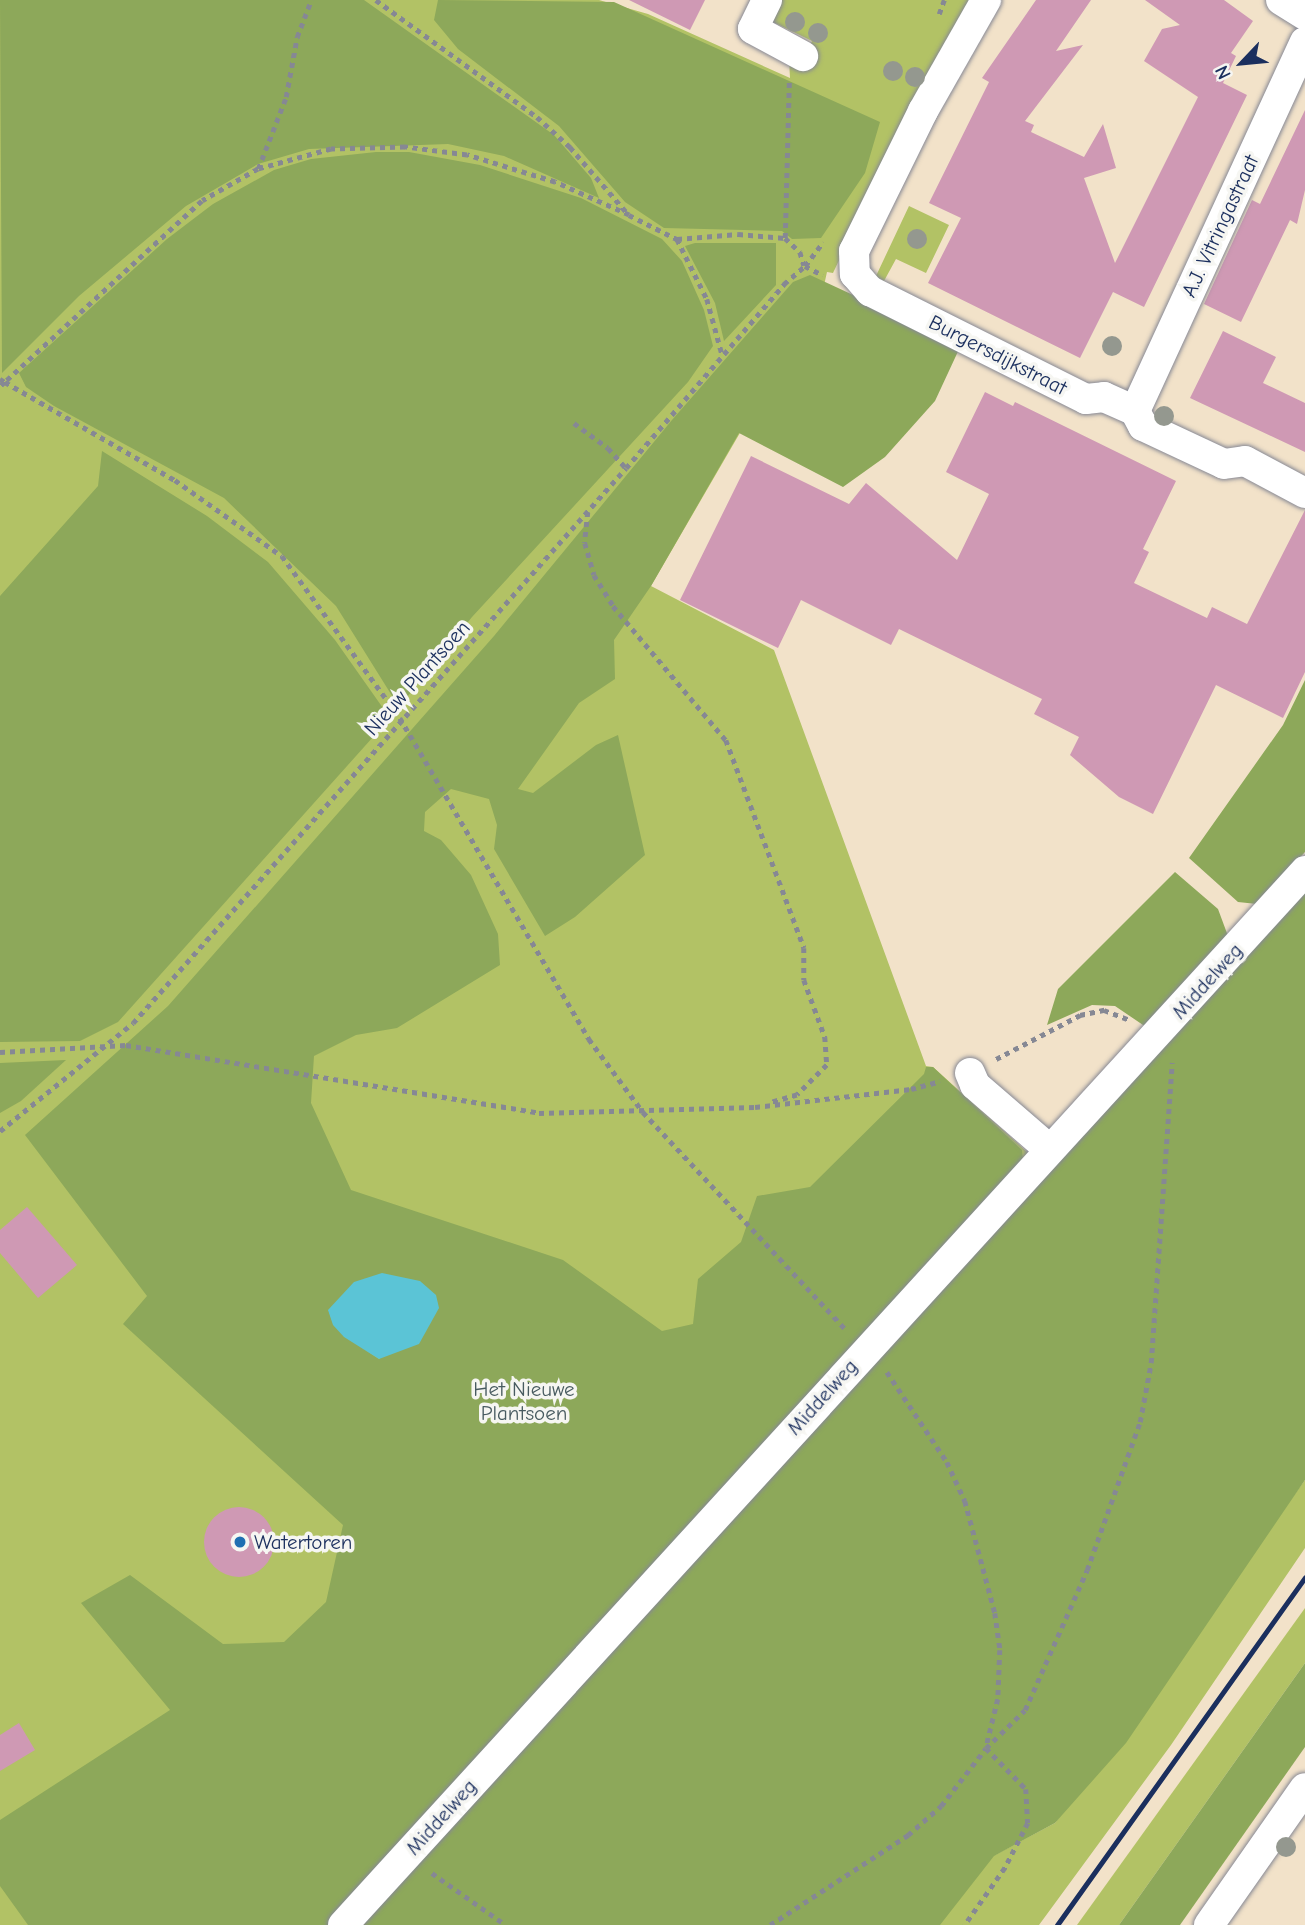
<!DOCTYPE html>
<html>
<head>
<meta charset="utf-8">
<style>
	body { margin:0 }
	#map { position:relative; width:1305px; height:1925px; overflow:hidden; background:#f2e2c9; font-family:"Comic Neue",sans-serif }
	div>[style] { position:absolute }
	.green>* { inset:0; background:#b2c265 }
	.forest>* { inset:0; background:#8da85a }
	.water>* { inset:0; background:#5bc4d6 }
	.building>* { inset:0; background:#cf99b4 }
	.round { border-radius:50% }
	.path>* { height:4.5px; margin-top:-2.25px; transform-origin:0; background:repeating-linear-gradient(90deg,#868894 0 5px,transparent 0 10px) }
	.roads { filter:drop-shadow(0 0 2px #868894) drop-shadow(0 0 2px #868894) }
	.minor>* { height:30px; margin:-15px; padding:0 15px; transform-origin:15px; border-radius:15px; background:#fff }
	.rail>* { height:5px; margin:-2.5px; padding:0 2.5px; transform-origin:2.5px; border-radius:2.5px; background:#1b2f5e }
	.trees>* { width:20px; height:20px; margin:-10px; border-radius:50%; background:#94988f }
	.dots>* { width:19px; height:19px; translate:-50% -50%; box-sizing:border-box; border:4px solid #f6f6f2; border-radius:50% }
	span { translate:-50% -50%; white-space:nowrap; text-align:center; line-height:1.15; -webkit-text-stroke:7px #f6f6f2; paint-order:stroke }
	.street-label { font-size:21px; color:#1b2f5e }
	.park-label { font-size:21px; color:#485b60 }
	.poi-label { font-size:21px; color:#1b2f5e }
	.left { translate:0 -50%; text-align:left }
	.north { position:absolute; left:1207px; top:28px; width:70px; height:70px; -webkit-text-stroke:5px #f6f6f2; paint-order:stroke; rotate:244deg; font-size:19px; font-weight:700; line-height:28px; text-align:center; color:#1b2f5e }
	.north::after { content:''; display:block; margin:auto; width:24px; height:32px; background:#1b2f5e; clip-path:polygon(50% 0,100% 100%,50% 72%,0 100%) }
</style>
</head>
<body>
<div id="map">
	<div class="green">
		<div style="clip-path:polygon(0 0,599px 0,648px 14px,790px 78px,789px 59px,801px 65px,812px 41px,771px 21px,782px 0,972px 0,919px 93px,833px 273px,827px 272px,823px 290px,651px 586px,774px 650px,926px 1066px,933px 1067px,1047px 1170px,995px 1855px,1055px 1823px,1305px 1480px,1305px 1548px,1171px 1745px,1039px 1925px,0 1925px)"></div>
		<div style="clip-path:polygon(909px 206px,949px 225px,926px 273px,896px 259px,884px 281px,876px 276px)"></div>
		<div style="clip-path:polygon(1305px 1608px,1305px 1663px,1119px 1925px,1077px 1925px)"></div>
	</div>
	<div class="forest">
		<div style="clip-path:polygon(0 0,364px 0,554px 135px,591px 178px,599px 198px,504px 156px,448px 144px,309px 149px,258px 164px,186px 206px,79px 296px,2px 373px)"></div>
		<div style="clip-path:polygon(438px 0,614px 2px,880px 122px,865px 173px,821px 238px,792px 239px,782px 231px,664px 228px,625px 202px,559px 126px,458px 49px,434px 20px)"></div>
		<div style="clip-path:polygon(376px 152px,409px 152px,480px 165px,581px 198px,662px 239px,682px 261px,704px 310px,713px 346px,688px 382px,472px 617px,399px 707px,336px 606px,224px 498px,54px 406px,26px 387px,19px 373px,167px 239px,213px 204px,274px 170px,311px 159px)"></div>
		<div style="clip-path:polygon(695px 243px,776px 243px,776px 285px,724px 341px,715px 303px,685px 246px)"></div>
		<div style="clip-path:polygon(evenodd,810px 275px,961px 345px,935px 401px,885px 457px,843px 487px,739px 433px,651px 586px,614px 640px,615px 679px,579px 703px,518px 789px,533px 793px,596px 745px,618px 735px,645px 855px,575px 917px,545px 936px,494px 849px,497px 825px,489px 799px,451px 789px,425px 812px,424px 831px,441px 840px,471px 875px,498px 934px,500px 965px,397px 1028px,356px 1035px,314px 1056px,311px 1103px,351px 1190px,563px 1260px,662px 1331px,693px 1324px,698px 1279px,741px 1242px,757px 1196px,810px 1187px,924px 1074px,926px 1067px,933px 1067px,1022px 1150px,1023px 1161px,329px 1925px,28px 1925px,0 1886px,0 1820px,170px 1710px,81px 1603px,130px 1575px,223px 1644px,284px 1642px,326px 1602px,343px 1525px,123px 1324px,147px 1296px,25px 1135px,168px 1006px,494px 636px,672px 420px,793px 282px,810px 275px,439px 1308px,379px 1359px,367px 1351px,439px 1308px)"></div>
		<div style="clip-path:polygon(102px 451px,207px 516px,268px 562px,335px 640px,390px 718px,118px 1022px,80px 1041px,0 1042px,0 596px,98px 486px)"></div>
		<div style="clip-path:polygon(1305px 680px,1305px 852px,1257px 904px,1238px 902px,1189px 858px,1283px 725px)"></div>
		<div style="clip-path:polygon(1175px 872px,1218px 909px,1228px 936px,1146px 1027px,1115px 1006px,1092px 1005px,1047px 1025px,1058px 989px)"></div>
		<div style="clip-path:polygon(1305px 888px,1305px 1480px,1126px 1743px,1055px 1823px,994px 1856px,940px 1925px,360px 1925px)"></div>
		<div style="clip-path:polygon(66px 1060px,21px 1101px,0 1113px,0 1063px)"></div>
		<div style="clip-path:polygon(1305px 1663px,1305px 1747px,1180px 1925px,1119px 1925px)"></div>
	</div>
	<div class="water">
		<div style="clip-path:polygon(382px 1273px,420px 1281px,436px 1295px,439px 1308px,419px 1344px,379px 1359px,344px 1337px,333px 1325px,328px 1310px,354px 1282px)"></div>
	</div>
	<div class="building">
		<div style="clip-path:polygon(629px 0,705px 0,690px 30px)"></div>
		<div style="clip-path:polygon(1036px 0,1091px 0,1056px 51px,1083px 45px,1025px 121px,1034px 125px,1031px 132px,1084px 157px,1103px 124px,1116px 168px,1084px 178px,1115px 263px,1198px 97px,1144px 61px,1162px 29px,1180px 25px,1145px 0,1224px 0,1253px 21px,1231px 53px,1236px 56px,1223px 83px,1247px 95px,1144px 307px,1113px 292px,1080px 358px,928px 283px,961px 218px,929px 203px,989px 82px,982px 78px)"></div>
		<div style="clip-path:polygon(1305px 110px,1305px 190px,1297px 224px,1290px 220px,1241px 322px,1204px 304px,1252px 200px,1260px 204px)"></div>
		<div style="clip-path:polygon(1223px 331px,1276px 357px,1263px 383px,1305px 403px,1305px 452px,1190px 398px)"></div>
		<div style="clip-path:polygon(985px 392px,1013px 406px,1015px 402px,1176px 481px,1143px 549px,1149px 552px,1134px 583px,1207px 618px,1212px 607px,1247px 624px,1305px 510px,1305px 672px,1283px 718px,1216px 685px,1153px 814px,1119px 797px,1070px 755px,1079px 737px,1034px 714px,1042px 699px,899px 629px,891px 645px,801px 600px,778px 648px,680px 600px,751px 456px,849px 504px,866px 483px,957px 560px,989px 494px,946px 472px)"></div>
		<div style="clip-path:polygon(27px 1207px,77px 1265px,38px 1298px,0 1253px,0 1230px)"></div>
		<div class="round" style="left:204px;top:1507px;width:70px;height:70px"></div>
		<div style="clip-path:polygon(19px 1723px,35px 1750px,0 1771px,0 1735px)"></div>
	</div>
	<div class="path">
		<div style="left:376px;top:0;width:199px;rotate:36deg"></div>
		<div style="left:537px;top:117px;width:45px;rotate:42.3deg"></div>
		<div style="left:570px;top:147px;width:90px;rotate:49.1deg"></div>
		<div style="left:629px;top:215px;width:54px;rotate:26.6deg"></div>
		<div style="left:677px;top:239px;width:67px;rotate:63.4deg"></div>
		<div style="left:707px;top:299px;width:57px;rotate:74.7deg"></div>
		<div style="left:939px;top:14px;width:15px;rotate:-70deg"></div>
		<div style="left:258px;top:169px;width:77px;rotate:-68.7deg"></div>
		<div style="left:286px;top:97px;width:61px;rotate:-79.6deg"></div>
		<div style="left:297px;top:37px;width:40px;rotate:-69deg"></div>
		<div style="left:629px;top:215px;width:81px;rotate:-156deg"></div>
		<div style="left:555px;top:182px;width:92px;rotate:-162.9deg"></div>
		<div style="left:467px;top:155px;width:63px;rotate:-172.6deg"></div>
		<div style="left:405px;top:147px;width:74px;rotate:178.5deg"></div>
		<div style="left:331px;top:149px;width:76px;rotate:164.7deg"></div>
		<div style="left:258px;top:169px;width:64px;rotate:150.3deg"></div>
		<div style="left:202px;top:201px;width:268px;rotate:137.4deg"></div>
		<div style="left:5px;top:382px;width:196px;rotate:30deg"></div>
		<div style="left:175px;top:480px;width:131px;rotate:35.4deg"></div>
		<div style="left:282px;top:556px;width:200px;rotate:53.9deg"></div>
		<div style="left:400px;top:718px;width:373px;rotate:59.5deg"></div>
		<div style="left:589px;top:1039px;width:91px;rotate:53.5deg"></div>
		<div style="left:643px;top:1112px;width:299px;rotate:47deg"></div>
		<div style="left:785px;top:238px;width:156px;rotate:-88.5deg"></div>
		<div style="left:677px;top:239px;width:61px;rotate:-4.7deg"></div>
		<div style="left:738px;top:234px;width:47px;rotate:4.9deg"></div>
		<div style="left:785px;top:238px;width:21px;rotate:43deg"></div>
		<div style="left:800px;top:252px;width:14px;rotate:73deg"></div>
		<div style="left:805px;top:266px;width:30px;rotate:-53deg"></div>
		<div style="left:0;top:379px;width:6px;rotate:31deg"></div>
		<div style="left:5px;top:382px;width:7px;rotate:135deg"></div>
		<div style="left:574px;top:423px;width:42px;rotate:36.3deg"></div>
		<div style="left:608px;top:448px;width:27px;rotate:48deg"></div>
		<div style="left:588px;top:512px;width:31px;rotate:96deg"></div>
		<div style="left:585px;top:543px;width:33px;rotate:74deg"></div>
		<div style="left:594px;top:575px;width:36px;rotate:58deg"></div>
		<div style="left:613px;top:606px;width:175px;rotate:49.9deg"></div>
		<div style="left:726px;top:740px;width:222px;rotate:69.4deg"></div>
		<div style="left:804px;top:948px;width:32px;rotate:90deg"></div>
		<div style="left:804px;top:980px;width:61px;rotate:69.8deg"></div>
		<div style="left:825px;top:1037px;width:28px;rotate:86deg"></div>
		<div style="left:827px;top:1065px;width:42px;rotate:135deg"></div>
		<div style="left:797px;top:1095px;width:29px;rotate:164deg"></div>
		<div style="left:0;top:1052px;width:126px;rotate:-3.2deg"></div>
		<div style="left:126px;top:1045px;width:419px;rotate:9.3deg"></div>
		<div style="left:539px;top:1113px;width:216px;rotate:-1.6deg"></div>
		<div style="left:755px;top:1107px;width:157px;rotate:-6.6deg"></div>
		<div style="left:911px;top:1089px;width:30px;rotate:-15deg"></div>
		<div style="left:996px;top:1059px;width:95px;rotate:-27.6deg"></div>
		<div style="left:1080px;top:1015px;width:25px;rotate:-12deg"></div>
		<div style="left:1104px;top:1010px;width:26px;rotate:21deg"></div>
		<div style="left:0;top:1131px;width:171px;rotate:-39.1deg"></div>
		<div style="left:133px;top:1023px;width:742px;rotate:-48.39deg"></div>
		<div style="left:626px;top:468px;width:243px;rotate:-49.3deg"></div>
		<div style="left:784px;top:284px;width:28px;rotate:-41deg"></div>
		<div style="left:805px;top:266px;width:20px;rotate:27deg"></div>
		<div style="left:887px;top:1372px;width:108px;rotate:56.3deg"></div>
		<div style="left:947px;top:1462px;width:43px;rotate:65.2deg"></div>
		<div style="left:965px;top:1501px;width:116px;rotate:75deg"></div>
		<div style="left:995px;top:1613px;width:37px;rotate:82deg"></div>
		<div style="left:1000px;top:1650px;width:49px;rotate:92.3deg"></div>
		<div style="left:998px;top:1699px;width:50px;rotate:103.8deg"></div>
		<div style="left:986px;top:1748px;width:57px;rotate:45.7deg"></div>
		<div style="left:1026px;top:1789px;width:34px;rotate:87deg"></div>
		<div style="left:1028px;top:1823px;width:51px;rotate:117.1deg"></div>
		<div style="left:1005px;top:1868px;width:70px;rotate:125.1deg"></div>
		<div style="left:432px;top:1873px;width:90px;rotate:35.1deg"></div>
		<div style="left:770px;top:1925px;width:165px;rotate:-33.1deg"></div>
		<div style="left:908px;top:1835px;width:44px;rotate:-41.3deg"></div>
		<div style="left:941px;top:1806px;width:73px;rotate:-52.2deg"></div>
		<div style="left:986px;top:1748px;width:54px;rotate:-44.3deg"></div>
		<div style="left:1025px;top:1710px;width:153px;rotate:-66.1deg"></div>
		<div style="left:1087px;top:1570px;width:157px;rotate:-70.3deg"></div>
		<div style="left:1140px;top:1422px;width:60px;rotate:-79.4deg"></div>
		<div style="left:1151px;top:1363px;width:301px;rotate:-86deg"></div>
	</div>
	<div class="roads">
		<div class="minor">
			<div style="left:767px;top:0;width:32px;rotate:116deg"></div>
			<div style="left:753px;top:29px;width:57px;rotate:28.4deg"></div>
			<div style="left:986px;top:0;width:128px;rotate:119.6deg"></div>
			<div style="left:923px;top:111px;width:156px;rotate:116.2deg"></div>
			<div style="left:854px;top:251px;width:23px;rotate:88deg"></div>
			<div style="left:855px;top:274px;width:23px;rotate:49deg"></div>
			<div style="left:870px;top:291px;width:241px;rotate:26.6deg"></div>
			<div style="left:1086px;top:399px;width:18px;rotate:-6deg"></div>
			<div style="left:1104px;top:397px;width:34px;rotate:24deg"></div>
			<div style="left:1135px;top:411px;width:17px;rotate:62deg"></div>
			<div style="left:1143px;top:426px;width:89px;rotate:25.1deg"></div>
			<div style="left:1224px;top:464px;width:21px;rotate:-8deg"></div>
			<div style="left:1245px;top:461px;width:68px;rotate:28.1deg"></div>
			<div style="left:1281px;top:0;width:28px;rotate:32deg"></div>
			<div style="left:1135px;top:411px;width:406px;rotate:-65.3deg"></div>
			<div style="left:970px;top:1073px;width:13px;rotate:67deg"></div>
			<div style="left:975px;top:1085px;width:98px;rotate:40.9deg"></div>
			<div style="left:343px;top:1925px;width:1427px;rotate:-47.61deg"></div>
			<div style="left:1209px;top:1925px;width:167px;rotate:-55deg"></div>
		</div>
	</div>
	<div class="rail">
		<div style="left:1057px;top:1925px;width:427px;rotate:-54.5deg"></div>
	</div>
	<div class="trees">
		<div style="left:795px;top:22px"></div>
		<div style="left:818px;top:33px"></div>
		<div style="left:893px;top:71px"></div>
		<div style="left:915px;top:77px"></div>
		<div style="left:917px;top:239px"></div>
		<div style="left:1112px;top:346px"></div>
		<div style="left:1164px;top:416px"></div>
		<div style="left:1286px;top:1847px"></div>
	</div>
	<div class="dots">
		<div style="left:240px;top:1542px;background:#1f6fb2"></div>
	</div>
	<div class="street-label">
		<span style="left:1220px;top:226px;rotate:-65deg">A.J. Vitringastraat</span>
		<span style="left:998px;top:355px;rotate:27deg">Burgersdijkstraat</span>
		<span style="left:417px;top:678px;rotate:-48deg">Nieuw Plantsoen</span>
		<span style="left:1207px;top:981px;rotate:-48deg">Middelweg</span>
		<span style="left:822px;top:1397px;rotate:-48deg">Middelweg</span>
		<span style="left:441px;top:1817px;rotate:-48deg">Middelweg</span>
	</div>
	<div class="park-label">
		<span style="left:524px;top:1401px">Het Nieuwe<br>Plantsoen</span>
	</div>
	<div class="poi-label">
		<span class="left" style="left:254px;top:1542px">Watertoren</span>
	</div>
	<div class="north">N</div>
</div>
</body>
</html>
